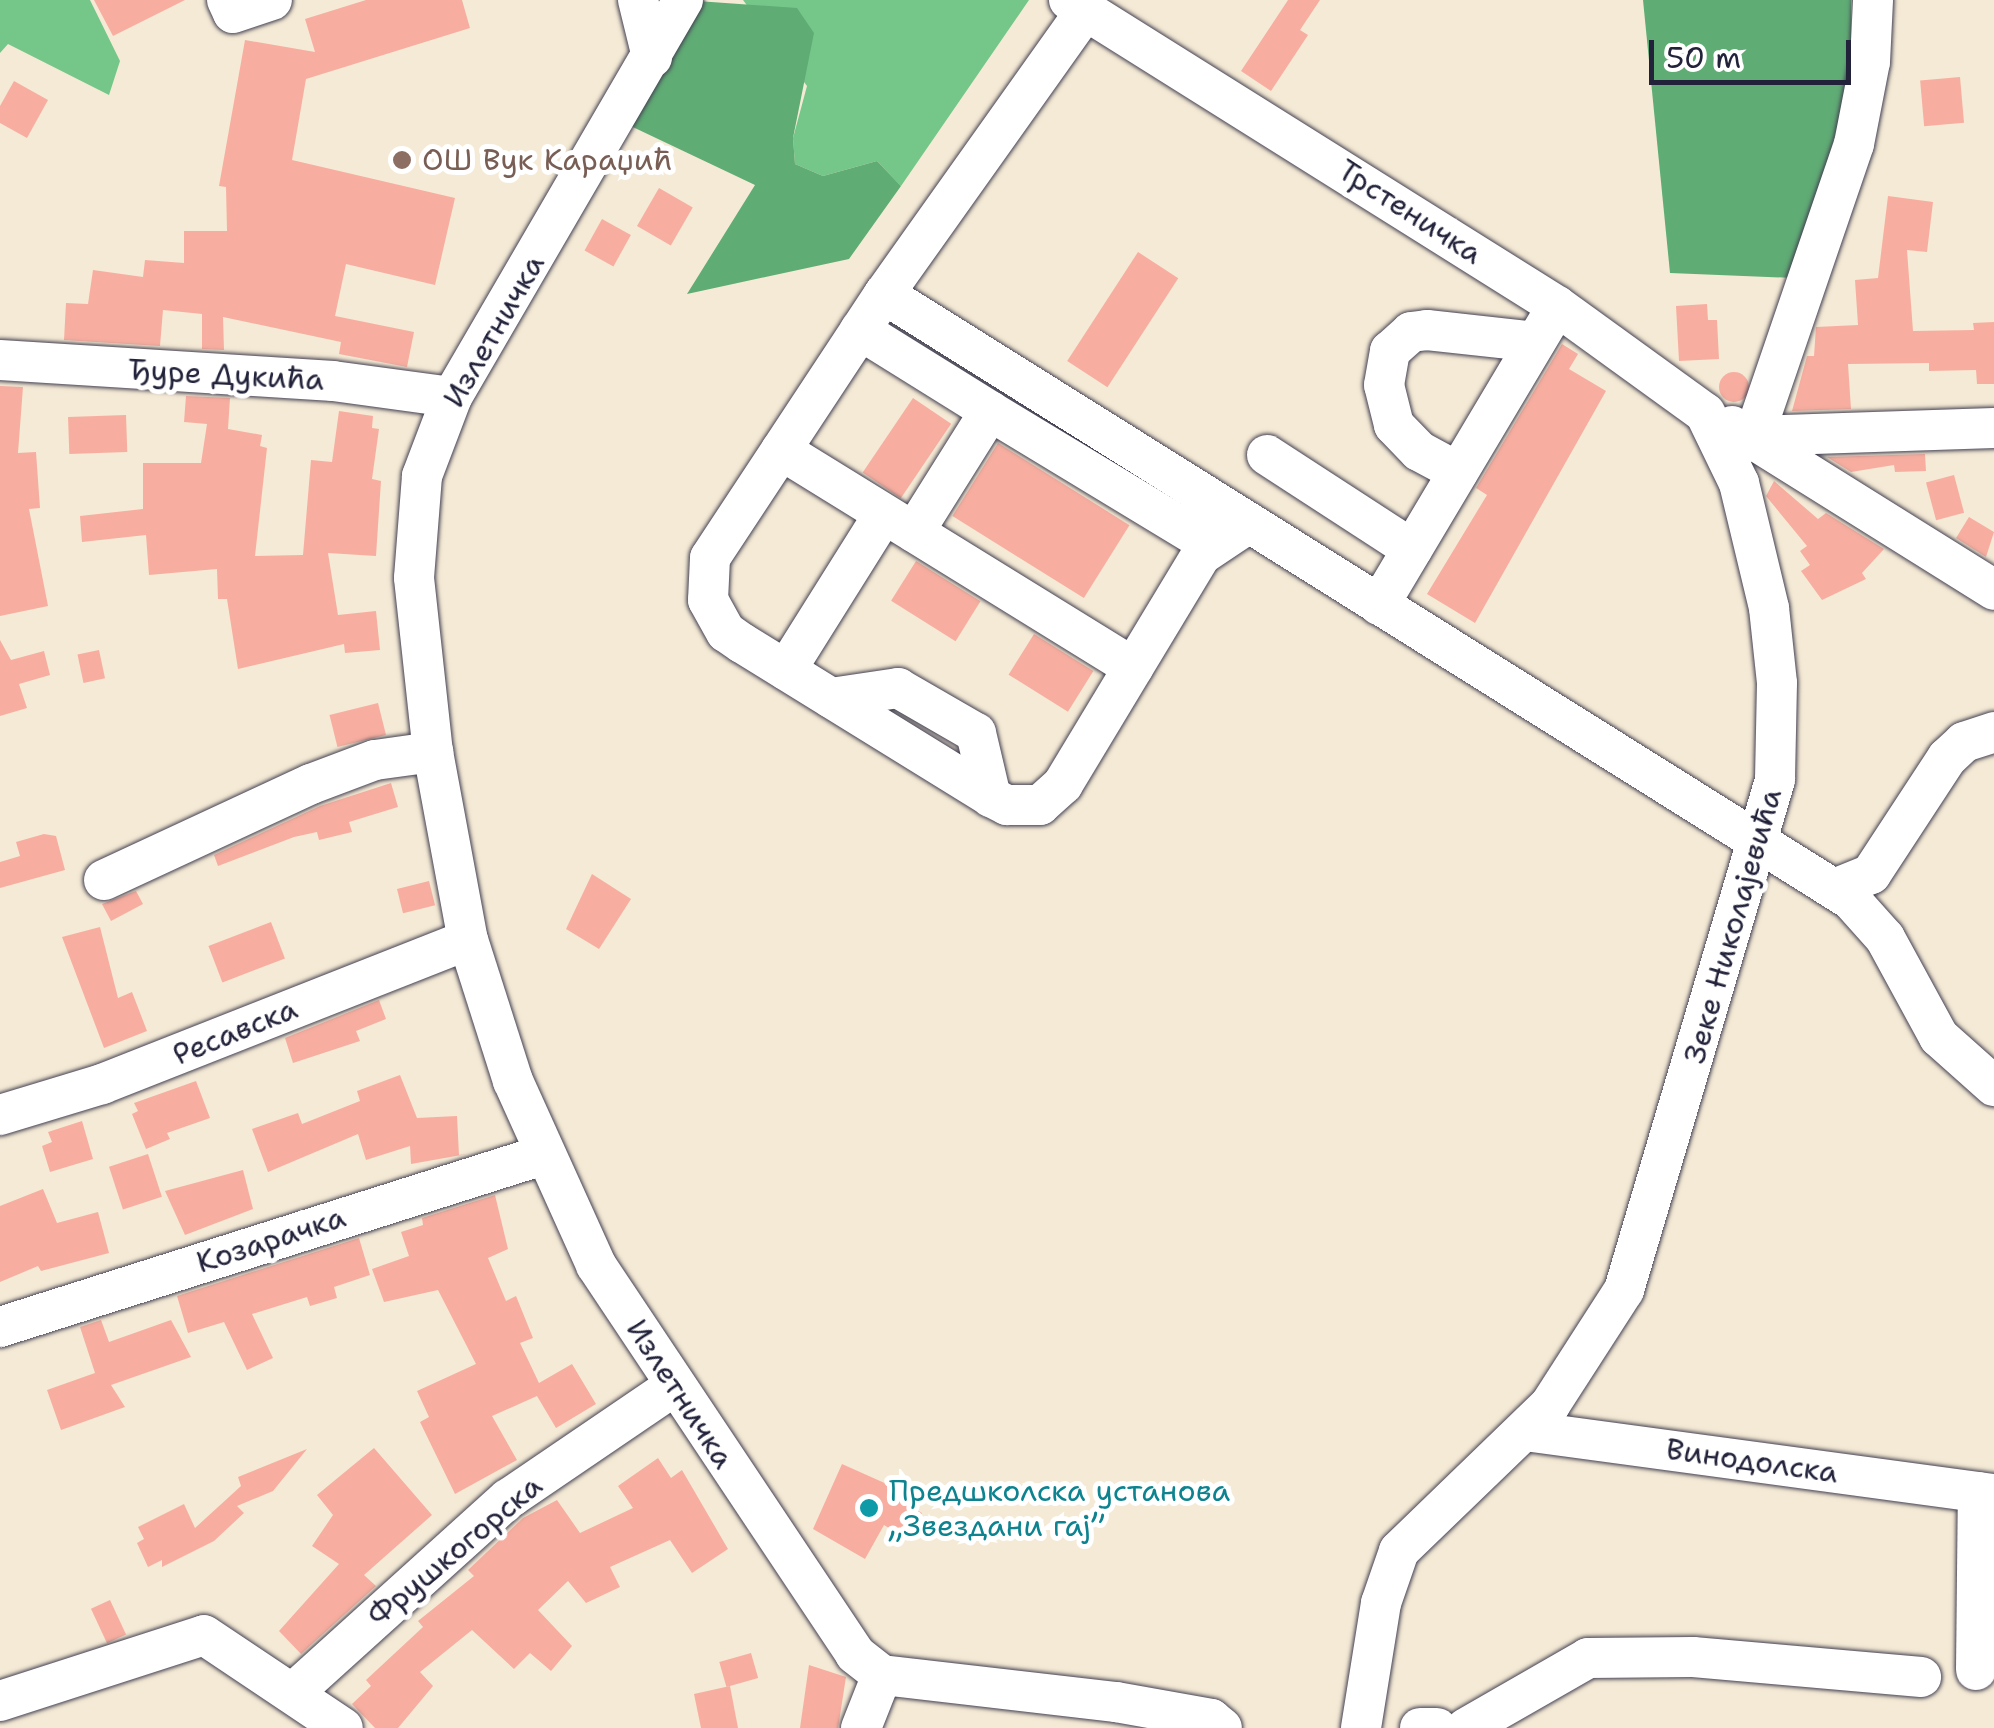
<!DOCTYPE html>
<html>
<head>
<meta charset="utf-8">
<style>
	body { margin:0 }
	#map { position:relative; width:1994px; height:1728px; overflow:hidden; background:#f5ead5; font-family:"Shantell Sans",sans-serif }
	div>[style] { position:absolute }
	.green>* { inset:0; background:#75c789 }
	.forest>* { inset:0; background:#60ac75 }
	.building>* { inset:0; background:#f7aea0; transform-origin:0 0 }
	.round { border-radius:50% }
	.roads { filter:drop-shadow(0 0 2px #424052) drop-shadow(0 0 2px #424052) }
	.minor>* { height:40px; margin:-20px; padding:0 20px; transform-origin:20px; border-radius:20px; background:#fff }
	.dots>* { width:28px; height:28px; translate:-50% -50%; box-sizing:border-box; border:5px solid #fff; border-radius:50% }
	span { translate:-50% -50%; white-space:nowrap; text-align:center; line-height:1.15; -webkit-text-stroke:10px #fff; paint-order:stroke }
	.education-label { font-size:30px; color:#785e54 }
	.left { translate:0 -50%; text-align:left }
	.street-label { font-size:30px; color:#22223b }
	.culture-label { font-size:30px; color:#0d838f }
	.scale { position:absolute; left:1649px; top:40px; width:202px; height:45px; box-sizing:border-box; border:5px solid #22223b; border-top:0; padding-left:12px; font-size:30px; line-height:35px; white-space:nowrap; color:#22223b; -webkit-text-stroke:8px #fff; paint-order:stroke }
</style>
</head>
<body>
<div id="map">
	<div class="green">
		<div style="clip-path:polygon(0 0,90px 0,120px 61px,109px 95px,8px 44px,0 53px)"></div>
		<div style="clip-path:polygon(743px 0,1029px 0,901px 186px,877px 161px,823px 176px,795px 164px,793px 138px,807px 86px)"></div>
	</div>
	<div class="forest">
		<div style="clip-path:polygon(683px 0,797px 8px,814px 33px,793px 138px,795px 164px,823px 176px,877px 161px,901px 186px,849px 259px,687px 294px,755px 185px,618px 120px)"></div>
		<div style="clip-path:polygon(1643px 0,1851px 0,1851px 78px,1795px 278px,1670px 273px)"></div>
	</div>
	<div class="building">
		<div style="clip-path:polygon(94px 0,185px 0,113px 36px)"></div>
		<div style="clip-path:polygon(366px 0,462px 0,470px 28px,306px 79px,292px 160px,455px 198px,435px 285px,346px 264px,335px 316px,414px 332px,407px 367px,339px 354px,341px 342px,223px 317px,224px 350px,202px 349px,202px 314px,163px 310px,160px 346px,64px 340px,66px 303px,88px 304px,93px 270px,143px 277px,145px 260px,184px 263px,184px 231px,227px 231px,226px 187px,219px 186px,245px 40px,315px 52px,305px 19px)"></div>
		<div style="clip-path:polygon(1288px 0,1320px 0,1300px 30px,1308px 35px,1271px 91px,1241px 71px)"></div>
		<div style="left:1960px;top:77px;width:46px;height:40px;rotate:85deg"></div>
		<div style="clip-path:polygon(14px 81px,48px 100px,27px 138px,0 123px,0 106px)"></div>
		<div style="left:659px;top:188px;width:39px;height:44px;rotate:30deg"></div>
		<div style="clip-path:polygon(1888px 196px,1933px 202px,1927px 252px,1907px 250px,1913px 331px,1974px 330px,1973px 323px,1994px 322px,1994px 384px,1977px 384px,1976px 370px,1929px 371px,1929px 363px,1848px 364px,1851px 409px,1792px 411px,1807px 356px,1814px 356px,1816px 327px,1858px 325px,1855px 280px,1878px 278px)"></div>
		<div style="left:602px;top:219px;width:33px;height:36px;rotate:29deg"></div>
		<div style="left:1138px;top:252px;width:48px;height:130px;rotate:33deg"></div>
		<div style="clip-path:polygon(1707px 304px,1708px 320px,1717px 320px,1719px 359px,1679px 361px,1676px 306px)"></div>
		<div style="clip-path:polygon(1562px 344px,1578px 354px,1569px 369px,1606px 391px,1475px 623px,1427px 594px,1487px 495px,1476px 488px)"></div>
		<div class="round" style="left:1719px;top:372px;width:30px;height:30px"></div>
		<div style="clip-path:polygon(0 386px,23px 387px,18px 453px,36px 452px,40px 508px,29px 509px,48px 606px,0 616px)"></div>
		<div style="clip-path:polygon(186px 396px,230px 398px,228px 429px,262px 435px,260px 446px,267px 448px,255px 556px,303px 555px,311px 460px,332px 462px,339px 411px,373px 416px,372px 428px,379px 429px,372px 479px,381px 481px,376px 556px,328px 553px,338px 615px,376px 611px,380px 650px,345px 653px,344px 644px,238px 669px,227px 599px,218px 599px,217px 569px,149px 575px,146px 535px,82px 542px,80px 516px,143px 509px,143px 463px,201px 463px,207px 424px,184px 422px)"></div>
		<div style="left:913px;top:398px;width:46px;height:90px;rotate:34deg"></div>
		<div style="left:126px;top:415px;width:37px;height:58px;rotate:88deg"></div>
		<div style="left:998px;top:443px;width:155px;height:86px;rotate:32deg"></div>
		<div style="clip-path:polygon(1925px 454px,1926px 471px,1895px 472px,1894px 465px,1851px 472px,1827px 457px)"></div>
		<div style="left:1954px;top:475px;width:39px;height:29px;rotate:75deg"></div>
		<div style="clip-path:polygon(1774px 481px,1818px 519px,1826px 513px,1884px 549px,1862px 573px,1866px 579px,1822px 600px,1801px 571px,1810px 565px,1800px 551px,1807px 546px,1766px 496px)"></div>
		<div style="clip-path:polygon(1969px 517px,1994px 532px,1986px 557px,1956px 538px)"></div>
		<div style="left:916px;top:561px;width:76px;height:47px;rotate:32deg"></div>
		<div style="left:1034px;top:634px;width:70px;height:48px;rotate:32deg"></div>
		<div style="clip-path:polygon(0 640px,11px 660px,44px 651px,50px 675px,19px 684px,27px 708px,0 716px)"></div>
		<div style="left:99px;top:650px;width:29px;height:22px;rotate:78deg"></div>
		<div style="left:378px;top:703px;width:33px;height:50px;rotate:76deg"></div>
		<div style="clip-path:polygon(391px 783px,398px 807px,349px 822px,352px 832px,319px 840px,317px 832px,294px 837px,218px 866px,214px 855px,320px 806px)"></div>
		<div style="clip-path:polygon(44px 834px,56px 836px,65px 870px,0 888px,0 862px,20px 856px,16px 842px)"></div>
		<div style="clip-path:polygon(592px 874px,631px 899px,599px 949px,566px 929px)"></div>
		<div style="left:429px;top:881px;width:25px;height:33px;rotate:76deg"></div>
		<div style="clip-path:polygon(136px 891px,143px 904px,111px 921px,102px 904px)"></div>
		<div style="left:271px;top:922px;width:39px;height:67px;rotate:69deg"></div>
		<div style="clip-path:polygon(100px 927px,118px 998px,132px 992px,147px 1031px,104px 1048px,62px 937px)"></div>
		<div style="clip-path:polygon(379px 1000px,386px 1019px,356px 1031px,360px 1041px,293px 1063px,285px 1038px)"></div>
		<div style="clip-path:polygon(400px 1075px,417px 1118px,457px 1116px,459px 1155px,467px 1154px,411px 1164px,410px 1146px,366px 1160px,358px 1134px,268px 1172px,252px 1129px,298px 1113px,302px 1124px,360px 1101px,357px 1091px)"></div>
		<div style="clip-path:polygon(196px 1081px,210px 1118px,167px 1133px,170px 1139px,146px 1149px,132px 1114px,138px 1111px,134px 1103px)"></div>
		<div style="clip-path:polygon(82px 1121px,93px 1159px,50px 1172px,42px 1146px,52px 1142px,48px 1132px)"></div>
		<div style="left:148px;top:1154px;width:45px;height:41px;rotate:72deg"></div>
		<div style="clip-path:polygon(243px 1170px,253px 1209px,185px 1235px,165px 1191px)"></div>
		<div style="clip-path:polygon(43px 1189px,57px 1223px,98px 1212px,109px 1253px,41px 1271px,38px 1266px,0 1282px,0 1206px)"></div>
		<div style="clip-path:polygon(495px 1195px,508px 1249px,488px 1258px,506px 1301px,516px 1296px,533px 1338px,520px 1343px,539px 1383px,572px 1364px,596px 1404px,556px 1428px,537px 1396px,492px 1416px,517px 1460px,455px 1494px,420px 1422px,429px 1417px,417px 1391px,476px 1364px,438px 1290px,384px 1302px,372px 1269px,409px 1256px,401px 1232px,423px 1225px,422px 1218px)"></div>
		<div style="clip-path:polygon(359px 1238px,370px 1275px,334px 1287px,337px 1298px,310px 1306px,307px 1297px,252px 1314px,273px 1358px,247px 1370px,224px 1322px,188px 1333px,177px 1296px)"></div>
		<div style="clip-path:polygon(101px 1320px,109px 1342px,171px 1320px,191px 1357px,111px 1385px,125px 1407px,61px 1430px,47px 1390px,95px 1373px,80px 1327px)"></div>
		<div style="clip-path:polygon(374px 1448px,432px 1515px,364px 1575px,376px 1586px,301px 1654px,279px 1631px,339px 1564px,312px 1546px,333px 1515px,317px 1495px)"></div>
		<div style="clip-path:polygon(307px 1449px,273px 1491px,237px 1506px,244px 1513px,214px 1541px,162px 1567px,162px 1560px,148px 1567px,137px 1543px,144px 1539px,138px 1527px,184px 1504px,195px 1528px,241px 1486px,238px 1477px)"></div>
		<div style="clip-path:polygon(658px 1458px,671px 1478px,682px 1470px,728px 1549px,692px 1573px,670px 1540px,610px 1567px,620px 1587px,586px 1603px,568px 1581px,538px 1610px,572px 1646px,551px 1671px,530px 1653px,514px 1669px,472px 1630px,420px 1672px,433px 1686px,398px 1728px,375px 1728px,352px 1704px,371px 1686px,366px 1680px,423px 1627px,418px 1621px,474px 1576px,468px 1570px,523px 1518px,557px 1500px,580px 1533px,633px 1508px,618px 1486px)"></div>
		<div style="clip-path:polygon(842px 1464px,898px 1489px,894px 1497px,922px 1513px,910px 1541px,884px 1525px,865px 1559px,813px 1529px)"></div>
		<div style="left:110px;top:1600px;width:38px;height:21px;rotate:65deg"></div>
		<div style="left:751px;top:1653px;width:26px;height:33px;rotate:74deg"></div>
		<div style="clip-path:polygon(809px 1665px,846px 1677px,838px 1728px,800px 1728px)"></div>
		<div style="clip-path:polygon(730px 1686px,738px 1728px,701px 1728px,694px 1694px)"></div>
	</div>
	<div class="roads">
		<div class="minor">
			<div style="left:227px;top:0;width:14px;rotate:65deg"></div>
			<div style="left:233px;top:13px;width:41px;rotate:-18.4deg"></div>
			<div style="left:638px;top:0;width:59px;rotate:76.2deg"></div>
			<div style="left:683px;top:0;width:459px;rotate:120.2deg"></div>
			<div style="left:452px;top:397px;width:85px;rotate:110.8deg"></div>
			<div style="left:422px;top:476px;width:102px;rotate:94.5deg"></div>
			<div style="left:414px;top:578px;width:175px;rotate:83.8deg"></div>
			<div style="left:433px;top:752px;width:191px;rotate:79.5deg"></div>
			<div style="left:468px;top:940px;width:148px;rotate:72.3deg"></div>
			<div style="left:513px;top:1081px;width:202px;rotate:65.7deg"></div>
			<div style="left:596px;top:1265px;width:467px;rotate:56.3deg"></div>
			<div style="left:855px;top:1654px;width:34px;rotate:38deg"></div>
			<div style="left:882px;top:1675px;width:236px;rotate:6.6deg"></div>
			<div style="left:1116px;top:1702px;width:97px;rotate:10.1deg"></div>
			<div style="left:1211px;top:1719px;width:14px;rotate:39deg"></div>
			<div style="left:1069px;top:0;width:576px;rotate:32.09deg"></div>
			<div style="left:1557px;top:306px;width:183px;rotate:35.9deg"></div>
			<div style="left:1705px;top:413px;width:78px;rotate:64.1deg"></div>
			<div style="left:1739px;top:483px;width:129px;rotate:76.5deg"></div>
			<div style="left:1769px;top:608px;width:75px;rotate:83.9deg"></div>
			<div style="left:1777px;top:683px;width:97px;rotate:91.2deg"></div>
			<div style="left:1775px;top:780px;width:532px;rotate:106.49deg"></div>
			<div style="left:1624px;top:1290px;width:137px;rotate:122.8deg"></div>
			<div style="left:1550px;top:1405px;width:210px;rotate:136deg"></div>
			<div style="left:1399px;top:1551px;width:55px;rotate:109.1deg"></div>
			<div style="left:1381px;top:1603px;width:127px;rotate:99.1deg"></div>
			<div style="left:1086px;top:10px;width:349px;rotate:125.4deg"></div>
			<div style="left:884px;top:294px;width:1141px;rotate:32.07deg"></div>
			<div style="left:1851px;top:900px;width:51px;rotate:48.2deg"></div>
			<div style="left:1885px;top:938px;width:113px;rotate:61.4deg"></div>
			<div style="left:1939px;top:1037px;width:74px;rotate:41.7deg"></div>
			<div style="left:884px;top:294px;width:316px;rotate:123.4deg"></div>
			<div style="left:710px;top:558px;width:42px;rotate:92.7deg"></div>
			<div style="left:708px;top:600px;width:37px;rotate:61deg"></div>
			<div style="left:726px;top:632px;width:19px;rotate:35deg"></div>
			<div style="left:742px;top:643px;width:293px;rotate:31.7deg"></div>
			<div style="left:991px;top:797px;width:18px;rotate:27deg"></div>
			<div style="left:1007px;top:805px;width:33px"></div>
			<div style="left:1040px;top:805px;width:31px;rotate:-42deg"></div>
			<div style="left:1063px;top:784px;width:267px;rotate:-58.9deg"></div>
			<div style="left:1201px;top:555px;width:58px;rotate:-33.7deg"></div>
			<div style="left:860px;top:330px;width:153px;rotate:31.9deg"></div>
			<div style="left:0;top:360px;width:334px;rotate:3.6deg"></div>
			<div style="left:333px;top:381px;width:120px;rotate:7.7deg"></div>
			<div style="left:1732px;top:426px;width:309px;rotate:32deg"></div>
			<div style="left:1754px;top:436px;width:240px;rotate:-1.9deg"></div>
			<div style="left:781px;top:450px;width:414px;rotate:31.7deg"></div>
			<div style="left:1729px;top:452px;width:30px;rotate:-33deg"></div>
			<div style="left:1754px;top:436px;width:309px;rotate:-71.1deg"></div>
			<div style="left:1854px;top:144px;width:84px;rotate:-79deg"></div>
			<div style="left:1870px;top:62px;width:62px;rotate:-87.2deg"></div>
			<div style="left:1267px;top:455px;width:173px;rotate:33deg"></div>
			<div style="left:1458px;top:472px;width:44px;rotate:-151.7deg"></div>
			<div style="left:1419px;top:451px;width:36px;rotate:-134deg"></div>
			<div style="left:1394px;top:425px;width:41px;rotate:-104deg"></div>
			<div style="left:1384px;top:385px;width:35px;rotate:-80deg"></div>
			<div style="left:1390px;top:351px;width:28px;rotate:-42deg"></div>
			<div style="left:1411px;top:332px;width:16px;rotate:-7deg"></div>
			<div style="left:1427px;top:330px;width:109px;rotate:6.3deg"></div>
			<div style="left:914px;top:532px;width:143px;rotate:-57.9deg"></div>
			<div style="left:990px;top:411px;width:261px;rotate:31.2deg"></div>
			<div style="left:1379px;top:605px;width:348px;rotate:-59.2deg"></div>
			<div style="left:786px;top:670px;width:184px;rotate:-57.9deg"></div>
			<div style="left:831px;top:698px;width:68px;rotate:-8.5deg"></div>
			<div style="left:898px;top:688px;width:90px;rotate:30deg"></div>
			<div style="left:976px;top:733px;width:66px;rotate:76.8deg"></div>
			<div style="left:104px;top:880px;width:228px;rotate:-24.9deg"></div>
			<div style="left:311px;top:784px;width:68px;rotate:-20.6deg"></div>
			<div style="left:375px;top:760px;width:59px;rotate:-7.9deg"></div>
			<div style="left:1834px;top:889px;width:40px;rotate:-22deg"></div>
			<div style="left:1871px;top:874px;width:139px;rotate:-56.8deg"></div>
			<div style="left:1947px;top:758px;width:23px;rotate:-43deg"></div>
			<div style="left:1964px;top:742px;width:32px;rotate:-18deg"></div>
			<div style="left:0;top:1115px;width:107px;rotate:-16.9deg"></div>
			<div style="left:102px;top:1084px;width:393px;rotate:-21.5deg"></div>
			<div style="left:0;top:1327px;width:570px;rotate:-17.58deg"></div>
			<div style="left:1526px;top:1431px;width:472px;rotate:7.7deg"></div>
			<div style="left:1976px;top:1670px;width:178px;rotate:-89.4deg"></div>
			<div style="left:293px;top:1693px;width:290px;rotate:-42.1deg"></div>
			<div style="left:508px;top:1499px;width:201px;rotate:-34.2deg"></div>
			<div style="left:0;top:1701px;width:214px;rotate:-17.9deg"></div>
			<div style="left:204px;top:1635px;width:167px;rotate:33.8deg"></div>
			<div style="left:861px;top:1728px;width:57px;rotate:-68.4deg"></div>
			<div style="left:1420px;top:1728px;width:17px"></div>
			<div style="left:1466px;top:1728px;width:141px;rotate:-29.8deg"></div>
			<div style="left:1588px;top:1658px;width:105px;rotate:-0.5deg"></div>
			<div style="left:1693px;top:1657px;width:229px;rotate:5deg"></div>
		</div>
	</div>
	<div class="dots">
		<div style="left:402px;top:160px;background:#8d6e63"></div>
		<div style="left:869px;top:1508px;background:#0f9aa8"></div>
	</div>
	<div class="education-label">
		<span class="left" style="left:422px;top:160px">ОШ Вук Караџић</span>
	</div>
	<div class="street-label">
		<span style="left:1410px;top:212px;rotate:33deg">Трстеничка</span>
		<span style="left:494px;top:331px;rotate:-60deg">Излетничка</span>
		<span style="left:226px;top:375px;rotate:3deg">Ђуре Дукића</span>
		<span style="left:1733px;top:926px;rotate:-74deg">Зеке Николајевића</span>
		<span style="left:235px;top:1032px;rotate:-22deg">Ресавска</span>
		<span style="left:271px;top:1240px;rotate:-18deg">Козарачка</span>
		<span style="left:680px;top:1394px;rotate:57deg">Излетничка</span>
		<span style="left:1752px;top:1461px;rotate:8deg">Винодолска</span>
		<span style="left:455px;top:1551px;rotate:-40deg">Фрушкогорска</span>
	</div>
	<div class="culture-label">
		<span class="left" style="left:889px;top:1508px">Предшколска установа<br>„Звездани гај”</span>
	</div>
	<div class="scale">50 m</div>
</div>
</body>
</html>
